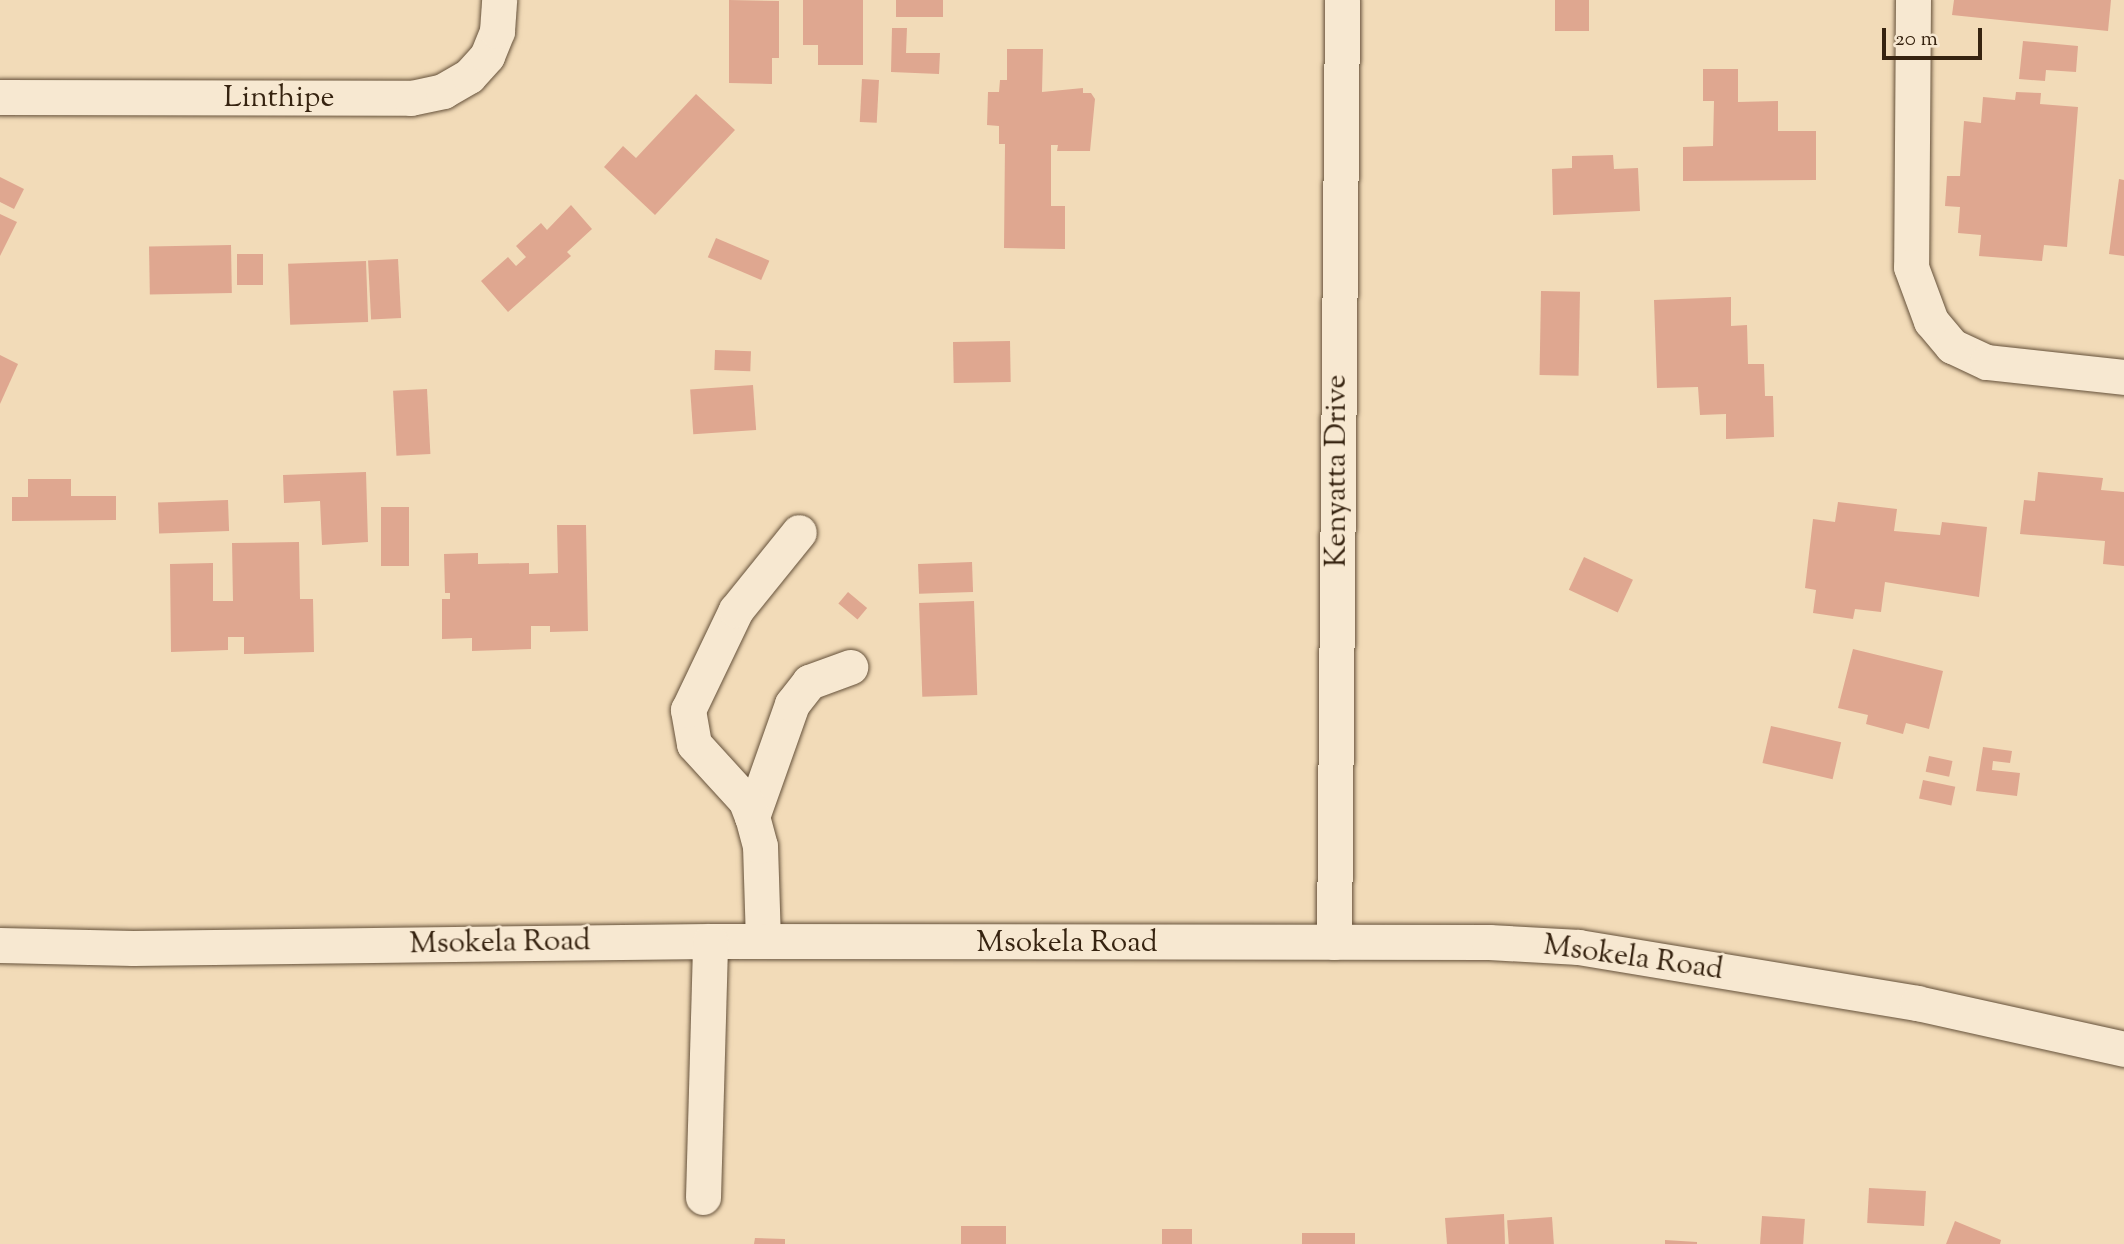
<!DOCTYPE html>
<html>
<head>
<meta charset="utf-8">
<style>
	body { margin:0 }
	#map { position:relative; width:2124px; height:1244px; overflow:hidden; background:#f2dbb8; font-family:"Sorts Mill Goudy",serif }
	div>[style] { position:absolute }
	.building>* { inset:0; background:#dfa790; transform-origin:0 0 }
	.roads { filter:drop-shadow(0 0 2px #65513a) drop-shadow(0 0 2px #65513a) }
	.minor>* { height:35px; margin:-17.5px; padding:0 17.5px; transform-origin:17.5px; border-radius:17.5px; background:#f7e8d1 }
	span { translate:-50% -50%; white-space:nowrap; text-align:center; line-height:1.15; -webkit-text-stroke:5px #f7e8d1; paint-order:stroke }
	.street-label { font-size:30px; color:#362310 }
	.scale { position:absolute; left:1882px; top:28px; width:100px; height:32px; box-sizing:border-box; border:4px solid #362310; border-top:0; padding-left:9px; font-size:21px; line-height:24px; white-space:nowrap; color:#362310; -webkit-text-stroke:5px #f7e8d1; paint-order:stroke }
</style>
</head>
<body>
<div id="map">
	<div class="building">
		<div style="clip-path:polygon(729px 0,779px 1px,779px 58px,772px 58px,772px 84px,729px 83px)"></div>
		<div style="clip-path:polygon(803px 0,863px 0,863px 65px,818px 65px,818px 45px,803px 45px)"></div>
		<div style="left:896px;top:0;width:47px;height:17px"></div>
		<div style="left:1555px;top:0;width:34px;height:31px"></div>
		<div style="clip-path:polygon(1954px 0,2111px 0,2108px 31px,1952px 15px)"></div>
		<div style="clip-path:polygon(892px 28px,907px 28px,906px 53px,940px 53px,939px 74px,891px 72px)"></div>
		<div style="clip-path:polygon(2023px 41px,2078px 46px,2076px 72px,2046px 70px,2045px 81px,2019px 79px)"></div>
		<div style="clip-path:polygon(1007px 49px,1043px 49px,1042px 92px,1083px 88px,1083px 93px,1091px 93px,1095px 99px,1090px 151px,1057px 151px,1058px 145px,1051px 145px,1051px 206px,1065px 206px,1065px 249px,1004px 248px,1005px 144px,999px 144px,999px 126px,987px 125px,988px 92px,999px 92px,1000px 80px,1007px 80px)"></div>
		<div style="clip-path:polygon(1703px 69px,1738px 69px,1738px 102px,1778px 101px,1778px 131px,1816px 131px,1816px 180px,1683px 181px,1683px 147px,1713px 146px,1714px 101px,1703px 101px)"></div>
		<div style="left:862px;top:79px;width:17px;height:43px;rotate:3deg"></div>
		<div style="clip-path:polygon(2016px 92px,2041px 93px,2040px 104px,2078px 107px,2067px 247px,2044px 245px,2042px 261px,1979px 256px,1981px 235px,1958px 233px,1960px 207px,1945px 206px,1947px 176px,1960px 176px,1964px 121px,1981px 123px,1983px 97px,2015px 100px)"></div>
		<div style="clip-path:polygon(696px 94px,735px 130px,655px 215px,604px 167px,623px 146px,636px 158px)"></div>
		<div style="clip-path:polygon(1613px 155px,1614px 169px,1638px 168px,1640px 211px,1553px 215px,1552px 169px,1572px 168px,1572px 156px)"></div>
		<div style="clip-path:polygon(0 177px,24px 189px,14px 209px,0 202px)"></div>
		<div style="clip-path:polygon(2119px 179px,2124px 180px,2124px 256px,2109px 254px)"></div>
		<div style="clip-path:polygon(571px 205px,592px 229px,567px 252px,571px 256px,508px 312px,481px 281px,508px 257px,516px 266px,526px 257px,516px 246px,541px 223px,547px 230px)"></div>
		<div style="clip-path:polygon(0 214px,17px 222px,0 256px)"></div>
		<div style="left:716px;top:238px;width:58px;height:21px;rotate:23deg"></div>
		<div style="left:231px;top:245px;width:48px;height:82px;rotate:89deg"></div>
		<div style="left:237px;top:254px;width:26px;height:31px"></div>
		<div style="left:398px;top:259px;width:59px;height:30px;rotate:87deg"></div>
		<div style="left:366px;top:261px;width:61px;height:78px;rotate:88deg"></div>
		<div style="left:1541px;top:291px;width:39px;height:84px;rotate:1deg"></div>
		<div style="clip-path:polygon(1731px 297px,1731px 326px,1747px 325px,1748px 364px,1764px 364px,1765px 396px,1773px 396px,1774px 437px,1726px 439px,1726px 414px,1700px 415px,1698px 387px,1657px 388px,1654px 300px)"></div>
		<div style="left:1010px;top:341px;width:41px;height:57px;rotate:89deg"></div>
		<div style="left:715px;top:350px;width:36px;height:20px;rotate:2deg"></div>
		<div style="clip-path:polygon(0 355px,18px 364px,0 404px)"></div>
		<div style="left:753px;top:385px;width:45px;height:63px;rotate:86deg"></div>
		<div style="left:427px;top:389px;width:65px;height:34px;rotate:87deg"></div>
		<div style="clip-path:polygon(366px 472px,368px 542px,322px 545px,320px 501px,284px 503px,283px 475px)"></div>
		<div style="clip-path:polygon(2038px 472px,2103px 478px,2101px 490px,2124px 492px,2124px 566px,2103px 564px,2105px 541px,2020px 534px,2024px 500px,2035px 501px)"></div>
		<div style="clip-path:polygon(28px 479px,71px 479px,71px 496px,116px 496px,116px 520px,12px 521px,12px 497px,28px 497px)"></div>
		<div style="left:228px;top:500px;width:31px;height:70px;rotate:88deg"></div>
		<div style="clip-path:polygon(1838px 502px,1897px 509px,1894px 531px,1940px 535px,1942px 522px,1987px 527px,1979px 597px,1885px 582px,1881px 612px,1855px 609px,1853px 619px,1813px 613px,1816px 590px,1805px 588px,1813px 519px,1835px 522px)"></div>
		<div style="left:381px;top:507px;width:28px;height:59px"></div>
		<div style="clip-path:polygon(557px 525px,586px 525px,588px 631px,550px 632px,550px 626px,531px 626px,531px 649px,472px 651px,472px 638px,442px 639px,442px 599px,450px 599px,450px 593px,445px 593px,444px 554px,478px 553px,478px 564px,529px 563px,529px 574px,558px 573px)"></div>
		<div style="clip-path:polygon(299px 542px,300px 599px,313px 599px,314px 652px,244px 654px,244px 637px,228px 637px,228px 650px,171px 652px,170px 564px,213px 563px,213px 601px,233px 601px,232px 543px)"></div>
		<div style="left:1584px;top:557px;width:54px;height:36px;rotate:25deg"></div>
		<div style="left:972px;top:562px;width:30px;height:54px;rotate:88deg"></div>
		<div style="left:848px;top:592px;width:25px;height:15px;rotate:40deg"></div>
		<div style="left:974px;top:601px;width:94px;height:55px;rotate:88deg"></div>
		<div style="clip-path:polygon(1853px 649px,1943px 671px,1929px 729px,1906px 723px,1903px 734px,1866px 724px,1868px 715px,1838px 708px)"></div>
		<div style="left:1771px;top:726px;width:72px;height:38px;rotate:13deg"></div>
		<div style="clip-path:polygon(1983px 747px,2012px 751px,2010px 763px,1993px 761px,1992px 770px,2020px 773px,2017px 796px,1976px 791px)"></div>
		<div style="left:1929px;top:756px;width:24px;height:16px;rotate:12deg"></div>
		<div style="left:1923px;top:780px;width:33px;height:19px;rotate:12deg"></div>
		<div style="left:1869px;top:1188px;width:57px;height:35px;rotate:3deg"></div>
		<div style="clip-path:polygon(1504px 1214px,1505px 1244px,1447px 1244px,1445px 1218px)"></div>
		<div style="left:1762px;top:1216px;width:43px;height:28px;rotate:4deg"></div>
		<div style="left:1552px;top:1217px;width:27px;height:45px;rotate:86deg"></div>
		<div style="clip-path:polygon(1955px 1221px,2001px 1240px,2000px 1244px,1946px 1244px)"></div>
		<div style="left:961px;top:1226px;width:45px;height:18px"></div>
		<div style="left:1162px;top:1229px;width:30px;height:15px"></div>
		<div style="left:1355px;top:1233px;width:11px;height:53px;rotate:90deg"></div>
		<div style="clip-path:polygon(755px 1238px,785px 1239px,785px 1244px,754px 1244px)"></div>
		<div style="clip-path:polygon(1665px 1240px,1697px 1242px,1697px 1244px,1665px 1244px)"></div>
	</div>
	<div class="roads">
		<div class="minor">
			<div style="left:1913px;top:0;width:267px;rotate:90.4deg"></div>
			<div style="left:1911px;top:267px;width:58px;rotate:69.7deg"></div>
			<div style="left:1931px;top:321px;width:33px;rotate:50deg"></div>
			<div style="left:1952px;top:346px;width:38px;rotate:25deg"></div>
			<div style="left:1987px;top:362px;width:138px;rotate:6.2deg"></div>
			<div style="left:0;top:97px;width:411px;rotate:0.1deg"></div>
			<div style="left:411px;top:98px;width:33px;rotate:-12deg"></div>
			<div style="left:443px;top:91px;width:30px;rotate:-30deg"></div>
			<div style="left:469px;top:76px;width:27px;rotate:-48deg"></div>
			<div style="left:487px;top:56px;width:27px;rotate:-68deg"></div>
			<div style="left:497px;top:31px;width:31px;rotate:-86deg"></div>
			<div style="left:752px;top:817px;width:120px;rotate:-70.5deg"></div>
			<div style="left:792px;top:704px;width:28px;rotate:-52deg"></div>
			<div style="left:809px;top:682px;width:44px;rotate:-20.1deg"></div>
			<div style="left:763px;top:941px;width:95px;rotate:-91.8deg"></div>
			<div style="left:760px;top:846px;width:30px;rotate:-105deg"></div>
			<div style="left:752px;top:817px;width:17px;rotate:-111deg"></div>
			<div style="left:746px;top:801px;width:77px;rotate:-132.4deg"></div>
			<div style="left:694px;top:744px;width:35px;rotate:-100deg"></div>
			<div style="left:688px;top:710px;width:111px;rotate:-64.4deg"></div>
			<div style="left:736px;top:610px;width:100px;rotate:-51.1deg"></div>
			<div style="left:1334px;top:942px;width:942px;rotate:-89.51deg"></div>
			<div style="left:0;top:945px;width:133px;rotate:1.3deg"></div>
			<div style="left:133px;top:948px;width:577px;rotate:-0.7deg"></div>
			<div style="left:710px;top:941px;width:779px;rotate:0.07deg"></div>
			<div style="left:1489px;top:942px;width:90px;rotate:3.2deg"></div>
			<div style="left:1579px;top:947px;width:343px;rotate:9.4deg"></div>
			<div style="left:1917px;top:1003px;width:212px;rotate:12.5deg"></div>
			<div style="left:703px;top:1197px;width:256px;rotate:-88.4deg"></div>
		</div>
	</div>
	<div class="street-label">
		<span style="left:279px;top:99px">Linthipe</span>
		<span style="left:1338px;top:471px;rotate:-90deg">Kenyatta Drive</span>
		<span style="left:500px;top:944px;rotate:-1deg">Msokela Road</span>
		<span style="left:1067px;top:944px">Msokela Road</span>
		<span style="left:1633px;top:959px;rotate:8deg">Msokela Road</span>
	</div>
	<div class="scale">20 m</div>
</div>
</body>
</html>
